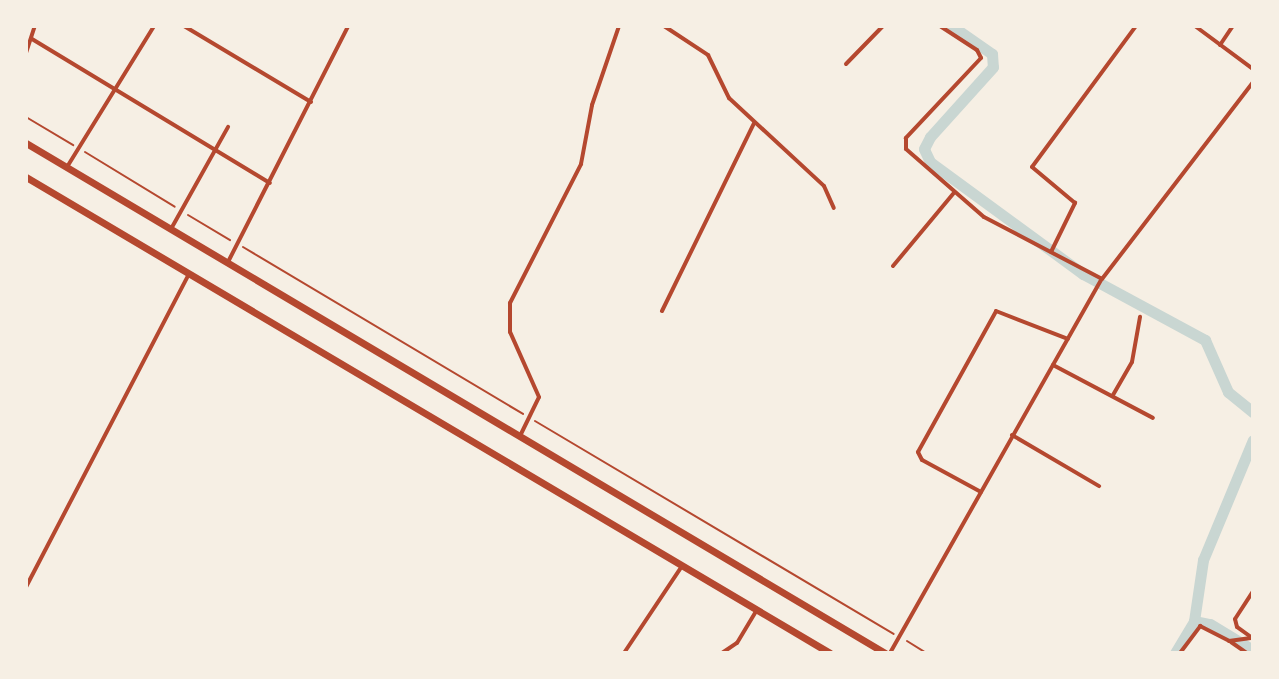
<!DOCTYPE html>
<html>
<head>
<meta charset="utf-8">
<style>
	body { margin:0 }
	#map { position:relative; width:1279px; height:679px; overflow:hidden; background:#f6efe4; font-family:Karla,sans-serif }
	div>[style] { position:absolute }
	.canal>* { height:11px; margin:-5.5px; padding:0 5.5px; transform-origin:5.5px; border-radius:5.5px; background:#c9d6d2 }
	.path>* { height:2px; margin:-1px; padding:0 1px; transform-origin:1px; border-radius:1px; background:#b5482f }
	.minor>* { height:4px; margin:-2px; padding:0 2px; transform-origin:2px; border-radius:2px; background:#b5482f }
	.primary>* { height:7px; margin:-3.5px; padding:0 3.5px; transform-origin:3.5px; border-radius:3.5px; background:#b5482f }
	span { translate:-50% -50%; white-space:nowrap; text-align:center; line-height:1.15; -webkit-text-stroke:8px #f6efe4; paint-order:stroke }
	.frame { position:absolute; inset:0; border:28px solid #f6efe4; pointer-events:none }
</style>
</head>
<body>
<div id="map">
	<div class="canal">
		<div style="left:952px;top:26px;width:49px;rotate:35deg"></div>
		<div style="left:992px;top:54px;width:13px;rotate:86deg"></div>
		<div style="left:993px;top:67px;width:94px;rotate:132deg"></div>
		<div style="left:930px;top:137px;width:13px;rotate:117deg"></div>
		<div style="left:924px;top:149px;width:14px;rotate:65deg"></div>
		<div style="left:930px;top:162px;width:190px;rotate:36.2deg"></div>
		<div style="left:1083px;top:274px;width:139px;rotate:28.4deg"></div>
		<div style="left:1205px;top:340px;width:57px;rotate:66.1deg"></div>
		<div style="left:1228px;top:392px;width:32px;rotate:39deg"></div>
		<div style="left:1194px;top:621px;width:16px;rotate:11deg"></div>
		<div style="left:1210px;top:624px;width:50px;rotate:31.2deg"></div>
		<div style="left:1175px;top:653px;width:37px;rotate:-59deg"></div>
		<div style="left:1194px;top:621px;width:62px;rotate:-81.6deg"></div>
		<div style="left:1203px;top:560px;width:130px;rotate:-67.4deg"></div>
	</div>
	<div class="path">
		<div style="left:26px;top:117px;width:55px;rotate:30.8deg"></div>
		<div style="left:85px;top:152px;width:105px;rotate:31.4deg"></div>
		<div style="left:188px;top:215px;width:49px;rotate:30.8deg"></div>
		<div style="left:243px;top:247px;width:326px;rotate:30.8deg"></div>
		<div style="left:535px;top:421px;width:417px;rotate:30.7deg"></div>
		<div style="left:907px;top:641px;width:22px;rotate:32deg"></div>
	</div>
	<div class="minor">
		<div style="left:184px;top:26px;width:148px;rotate:30.9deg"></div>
		<div style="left:664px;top:26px;width:53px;rotate:33.4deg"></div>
		<div style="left:708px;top:55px;width:48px;rotate:64deg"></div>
		<div style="left:729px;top:98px;width:129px;rotate:42.8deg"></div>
		<div style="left:824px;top:186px;width:24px;rotate:66deg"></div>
		<div style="left:940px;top:26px;width:44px;rotate:33deg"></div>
		<div style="left:977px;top:50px;width:9px;rotate:63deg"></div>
		<div style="left:981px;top:58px;width:110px;rotate:133.2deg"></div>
		<div style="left:906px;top:138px;width:11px;rotate:90deg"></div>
		<div style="left:906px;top:149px;width:103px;rotate:41.1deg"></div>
		<div style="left:984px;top:217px;width:133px;rotate:27.7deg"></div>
		<div style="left:1195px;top:26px;width:72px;rotate:36.6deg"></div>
		<div style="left:32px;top:39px;width:278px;rotate:31.2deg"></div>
		<div style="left:1220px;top:45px;width:23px;rotate:-56deg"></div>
		<div style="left:26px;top:53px;width:28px;rotate:-72deg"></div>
		<div style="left:846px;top:64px;width:53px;rotate:-45.8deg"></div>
		<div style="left:67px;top:167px;width:166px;rotate:-58.3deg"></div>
		<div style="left:171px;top:229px;width:117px;rotate:-60.8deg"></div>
		<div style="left:1051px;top:252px;width:55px;rotate:-63.9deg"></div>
		<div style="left:1075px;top:203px;width:56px;rotate:-140.1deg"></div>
		<div style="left:1032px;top:167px;width:175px;rotate:-53.6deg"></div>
		<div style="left:228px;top:262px;width:265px;rotate:-63deg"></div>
		<div style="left:893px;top:266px;width:94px;rotate:-50.2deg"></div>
		<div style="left:662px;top:311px;width:209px;rotate:-63.9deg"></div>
		<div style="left:1053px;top:365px;width:113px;rotate:27.9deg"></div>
		<div style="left:1113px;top:395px;width:38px;rotate:-60deg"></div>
		<div style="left:1132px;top:362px;width:46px;rotate:-79.9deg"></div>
		<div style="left:1012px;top:435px;width:101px;rotate:30.4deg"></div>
		<div style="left:520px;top:436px;width:43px;rotate:-64deg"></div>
		<div style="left:539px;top:397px;width:71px;rotate:-114deg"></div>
		<div style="left:510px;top:332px;width:29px;rotate:-90deg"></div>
		<div style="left:510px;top:303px;width:156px;rotate:-62.9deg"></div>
		<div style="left:581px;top:164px;width:60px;rotate:-79.4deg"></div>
		<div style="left:592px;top:105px;width:83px;rotate:-71.1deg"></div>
		<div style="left:981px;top:492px;width:67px;rotate:-151.5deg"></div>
		<div style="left:922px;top:460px;width:9px;rotate:-117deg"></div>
		<div style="left:918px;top:452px;width:161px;rotate:-61deg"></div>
		<div style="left:996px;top:311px;width:77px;rotate:21.3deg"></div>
		<div style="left:26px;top:587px;width:353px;rotate:-62.5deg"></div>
		<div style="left:1251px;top:637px;width:17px;rotate:-144deg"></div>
		<div style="left:1237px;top:627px;width:8px;rotate:-104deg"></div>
		<div style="left:1235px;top:619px;width:33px;rotate:-57deg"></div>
		<div style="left:1231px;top:642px;width:19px;rotate:35deg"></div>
		<div style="left:624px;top:653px;width:105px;rotate:-56.3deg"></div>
		<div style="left:722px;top:653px;width:18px;rotate:-34deg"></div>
		<div style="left:737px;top:643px;width:39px;rotate:-59deg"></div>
		<div style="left:890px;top:653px;width:430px;rotate:-60.5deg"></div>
		<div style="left:1102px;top:279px;width:248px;rotate:-52.5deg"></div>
		<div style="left:1180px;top:653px;width:34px;rotate:-53deg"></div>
		<div style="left:1200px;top:626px;width:33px;rotate:27deg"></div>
		<div style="left:1229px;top:641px;width:22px;rotate:-8deg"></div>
	</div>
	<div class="primary">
		<div style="left:26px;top:143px;width:999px;rotate:30.7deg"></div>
		<div style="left:26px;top:177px;width:934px;rotate:30.63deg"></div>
	</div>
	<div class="frame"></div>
</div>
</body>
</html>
